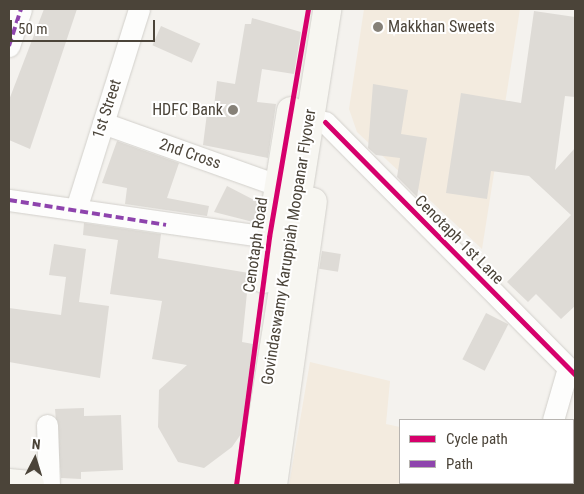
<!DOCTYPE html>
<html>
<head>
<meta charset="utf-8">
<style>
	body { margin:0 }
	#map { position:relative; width:584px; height:494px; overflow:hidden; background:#f4f2ee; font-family:"Roboto Condensed",sans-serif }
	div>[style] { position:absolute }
	.commercial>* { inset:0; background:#f3ebdf }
	.building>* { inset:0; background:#dedbd6; transform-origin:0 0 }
	.roads { filter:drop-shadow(0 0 1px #d2d0cb) drop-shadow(0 0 1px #d2d0cb) }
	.street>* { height:21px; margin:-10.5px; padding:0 10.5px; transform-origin:10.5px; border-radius:10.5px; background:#fdfdfc }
	.secondary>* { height:28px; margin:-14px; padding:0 14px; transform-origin:14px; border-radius:14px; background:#f7f6f1 }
	.quiet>* { height:4px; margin-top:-2px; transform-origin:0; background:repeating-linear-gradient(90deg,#8e44ad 0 8px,transparent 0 12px) }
	.cycleway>* { height:5px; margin:-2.5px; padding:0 2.5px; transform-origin:2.5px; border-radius:2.5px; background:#d6006c }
	.dots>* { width:14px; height:14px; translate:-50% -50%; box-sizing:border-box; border:2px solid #fff; border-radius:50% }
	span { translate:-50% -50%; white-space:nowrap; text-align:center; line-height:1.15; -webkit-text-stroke:4px #fff; paint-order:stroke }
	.poi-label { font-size:16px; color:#4b4439 }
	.left { translate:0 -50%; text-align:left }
	.right { translate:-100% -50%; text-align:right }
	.street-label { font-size:16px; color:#4b4439 }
	.frame { position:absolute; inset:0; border:10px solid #4b4439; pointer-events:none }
	.legend { position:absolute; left:399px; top:419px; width:175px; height:65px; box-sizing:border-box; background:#fff; border:1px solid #b7b4b0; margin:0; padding:6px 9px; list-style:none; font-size:15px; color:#4b4439 }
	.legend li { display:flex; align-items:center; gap:10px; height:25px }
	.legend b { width:25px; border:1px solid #b7b4b0 }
	.north { position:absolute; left:10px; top:434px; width:50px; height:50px; -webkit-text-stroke:4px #fff; paint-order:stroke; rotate:5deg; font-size:14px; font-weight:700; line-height:20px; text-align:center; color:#4b4439 }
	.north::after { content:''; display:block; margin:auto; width:18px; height:22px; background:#4b4439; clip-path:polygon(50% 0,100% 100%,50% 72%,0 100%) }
	.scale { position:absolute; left:10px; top:20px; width:145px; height:22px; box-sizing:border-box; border:2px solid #4b4439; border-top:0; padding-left:6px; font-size:15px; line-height:18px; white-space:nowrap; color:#4b4439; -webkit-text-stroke:4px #fff; paint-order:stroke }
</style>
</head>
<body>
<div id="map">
	<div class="commercial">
		<div style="clip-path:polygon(364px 9px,520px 9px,482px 249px,357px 132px,349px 109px)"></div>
		<div style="clip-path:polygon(310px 362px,390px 381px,386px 424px,400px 427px,400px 483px,475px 485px,289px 485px)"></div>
	</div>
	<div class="building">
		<div style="clip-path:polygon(44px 9px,77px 9px,30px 149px,9px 140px,9px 100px)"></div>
		<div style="clip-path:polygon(534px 11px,575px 17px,575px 97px,565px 96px,555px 170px,575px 148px,575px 306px,561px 319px,536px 294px,528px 302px,507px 282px,571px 215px,529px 176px,491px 171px,487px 199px,446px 193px,461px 93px,521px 103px)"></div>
		<div style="clip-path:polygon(252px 18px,301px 32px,294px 74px,262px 69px,257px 102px,276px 104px,268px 158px,203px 145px,208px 105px,214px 106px,217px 81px,235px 84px,245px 24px,251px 24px)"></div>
		<div style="left:161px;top:26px;width:43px;height:21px;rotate:24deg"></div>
		<div style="clip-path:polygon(373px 84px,408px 90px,401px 134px,427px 138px,417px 197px,397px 177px,400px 158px,376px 155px,368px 148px)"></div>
		<div style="clip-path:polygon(117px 141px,179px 163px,167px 198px,209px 206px,207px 216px,125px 204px,127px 188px,102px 183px)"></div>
		<div style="clip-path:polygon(227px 186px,260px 203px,257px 223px,214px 212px)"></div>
		<div style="clip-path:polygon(84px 223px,161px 234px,158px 258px,249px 273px,242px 342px,253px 344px,241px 434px,232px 447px,204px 468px,178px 462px,158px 427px,159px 390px,187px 365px,152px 359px,162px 301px,110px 294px,118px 240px,83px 235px)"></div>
		<div style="clip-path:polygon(54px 244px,86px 249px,79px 302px,109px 306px,100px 378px,9px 362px,9px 308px,61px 315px,66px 277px,49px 275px)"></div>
		<div style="left:322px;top:251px;width:19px;height:18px;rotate:9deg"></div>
		<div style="left:486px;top:313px;width:25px;height:52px;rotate:27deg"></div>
		<div style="clip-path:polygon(84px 408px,84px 416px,121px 415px,123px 470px,81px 472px,81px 479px,61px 478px,55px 409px)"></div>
	</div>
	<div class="roads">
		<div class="street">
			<div style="left:9px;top:46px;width:39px;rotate:-72deg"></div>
			<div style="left:325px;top:122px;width:356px;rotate:45.3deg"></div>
			<div style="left:103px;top:123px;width:185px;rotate:19.6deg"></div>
			<div style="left:9px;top:200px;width:263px;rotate:8.1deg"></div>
			<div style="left:76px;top:209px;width:210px;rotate:-72.5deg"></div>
			<div style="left:553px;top:420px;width:54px;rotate:-73.9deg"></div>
			<div style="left:47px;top:425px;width:60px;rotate:88.1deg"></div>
			<div style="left:534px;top:485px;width:2px;rotate:-63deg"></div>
		</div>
		<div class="secondary">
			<div style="left:264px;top:279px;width:170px;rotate:-80.9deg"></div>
			<div style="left:9px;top:483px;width:21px;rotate:5deg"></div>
			<div style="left:252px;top:485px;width:482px;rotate:-81deg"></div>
			<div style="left:273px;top:485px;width:286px;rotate:-82deg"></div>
		</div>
	</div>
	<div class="quiet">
		<div style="left:9px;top:46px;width:39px;rotate:-72deg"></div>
		<div style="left:9px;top:200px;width:159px;rotate:9deg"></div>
	</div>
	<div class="cycleway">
		<div style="left:325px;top:122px;width:356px;rotate:45.3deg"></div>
		<div style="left:236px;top:485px;width:250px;rotate:-82.4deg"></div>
		<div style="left:269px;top:237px;width:231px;rotate:-80.3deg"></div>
	</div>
	<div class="dots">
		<div style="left:378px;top:27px;background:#868178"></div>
		<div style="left:233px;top:110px;background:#868178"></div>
	</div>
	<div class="poi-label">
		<span class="left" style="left:388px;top:27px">Makkhan Sweets</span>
		<span class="right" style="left:223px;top:110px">HDFC Bank</span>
	</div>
	<div class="street-label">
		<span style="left:107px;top:109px;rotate:-72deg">1st Street</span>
		<span style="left:190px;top:154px;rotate:19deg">2nd Cross</span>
		<span style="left:459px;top:240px;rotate:45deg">Cenotaph 1st Lane</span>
		<span style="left:256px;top:245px;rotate:-82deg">Cenotaph Road</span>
		<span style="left:289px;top:247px;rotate:-81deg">Govindaswamy Karuppiah Moopanar Flyover</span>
	</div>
	<div class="frame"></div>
	<ul class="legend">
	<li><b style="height:6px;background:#d6006c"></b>Cycle path</li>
	<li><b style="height:6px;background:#8e44ad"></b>Path</li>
	</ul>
	<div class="north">N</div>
	<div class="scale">50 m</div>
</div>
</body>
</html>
